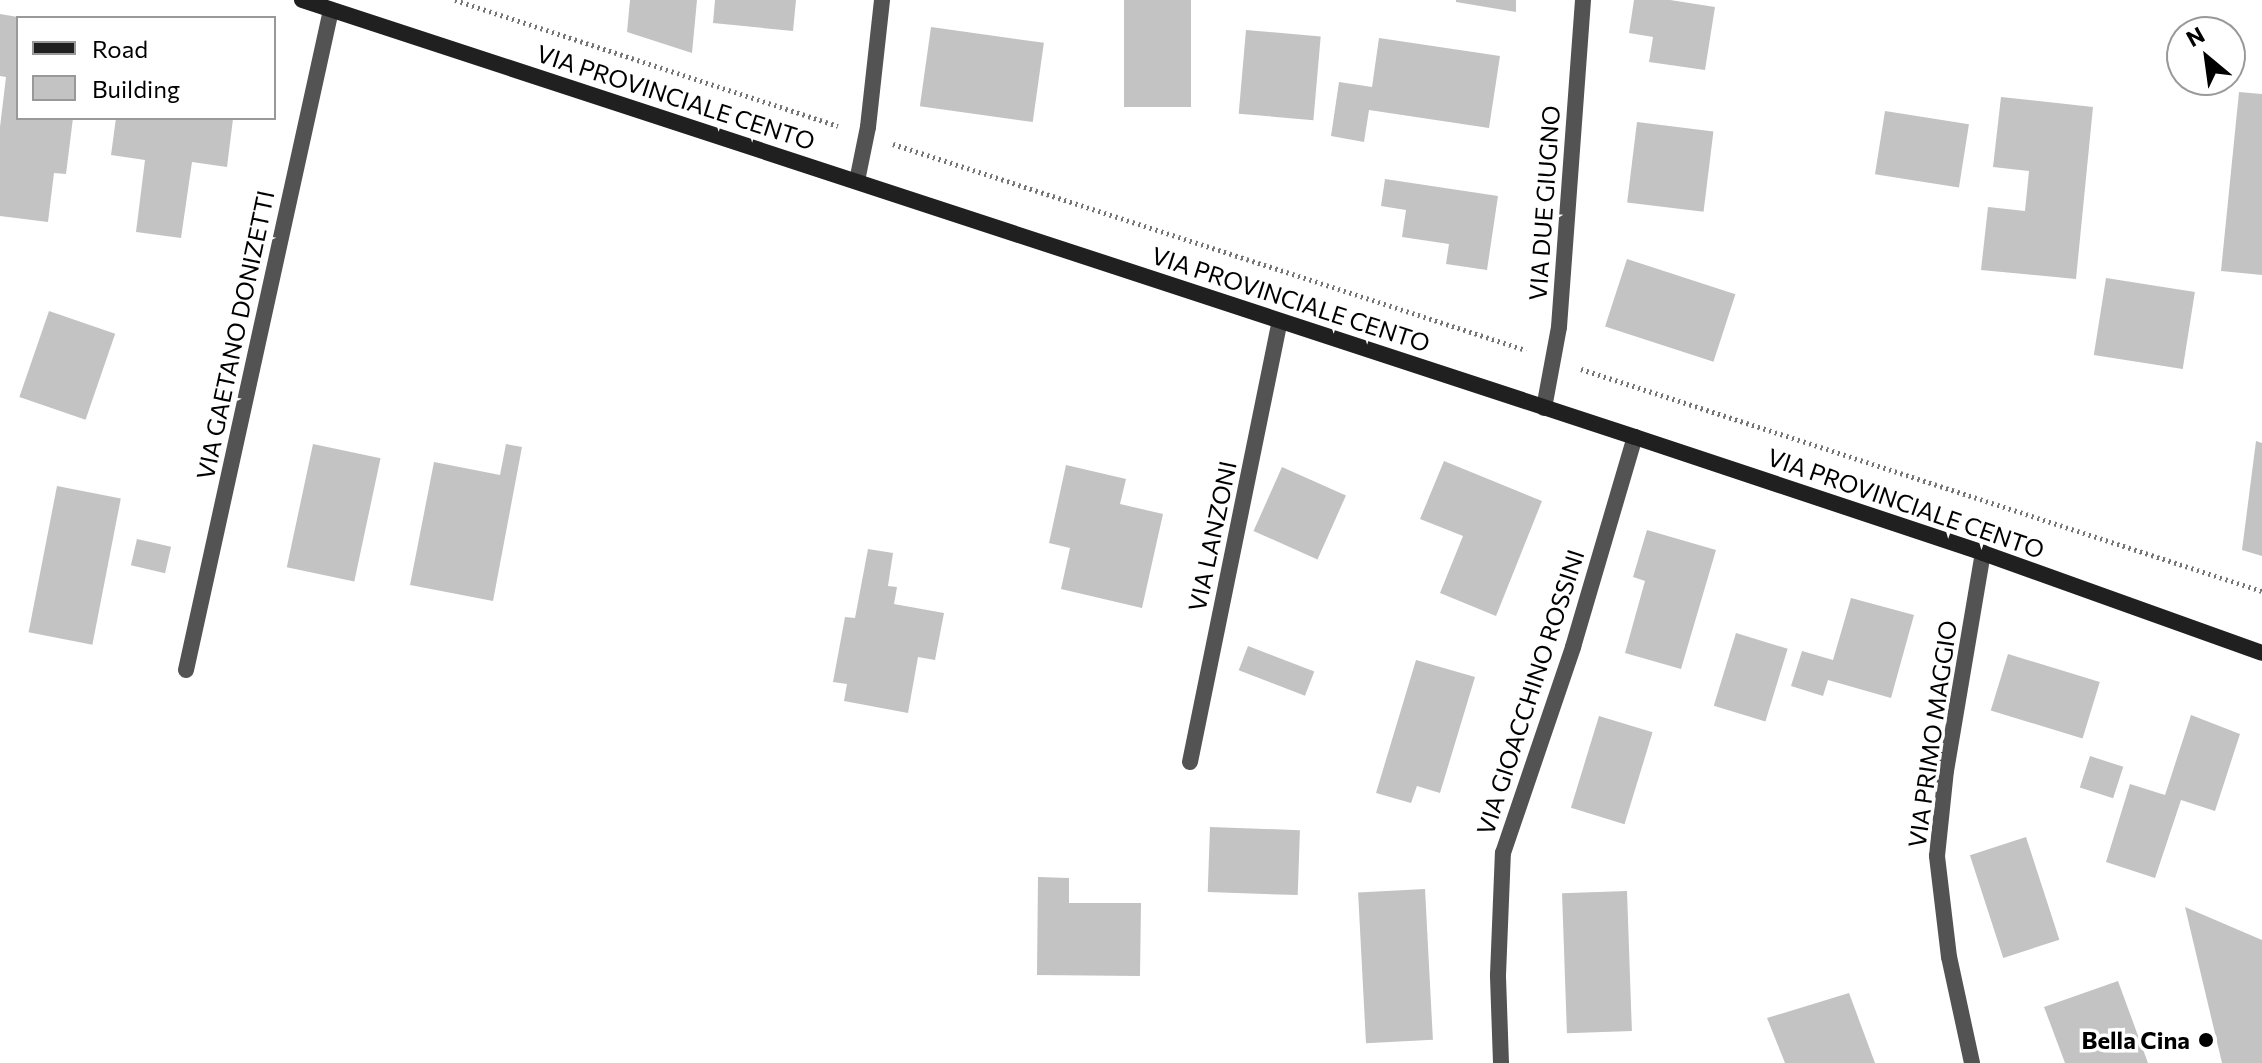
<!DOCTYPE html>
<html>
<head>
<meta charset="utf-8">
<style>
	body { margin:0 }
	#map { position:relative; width:2262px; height:1063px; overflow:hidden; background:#fff; font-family:Commissioner,sans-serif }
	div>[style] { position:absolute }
	.building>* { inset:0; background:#c3c3c3; transform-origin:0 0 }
	.path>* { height:5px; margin-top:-2.5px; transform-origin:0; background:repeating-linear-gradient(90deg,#757575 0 2px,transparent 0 6px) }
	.minor>* { height:16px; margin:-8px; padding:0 8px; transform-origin:8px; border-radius:8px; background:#535353 }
	.secondary>* { height:16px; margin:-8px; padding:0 8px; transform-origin:8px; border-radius:8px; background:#202020 }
	.dots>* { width:22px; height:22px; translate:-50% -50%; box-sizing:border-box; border:4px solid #fff; border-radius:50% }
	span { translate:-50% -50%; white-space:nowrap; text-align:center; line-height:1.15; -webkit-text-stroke:7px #fff; paint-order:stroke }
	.street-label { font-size:24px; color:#000 }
	.poi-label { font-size:24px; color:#000; font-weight:700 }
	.right { translate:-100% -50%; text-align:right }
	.legend { position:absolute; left:16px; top:16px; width:260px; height:104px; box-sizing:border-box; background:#fff; border:2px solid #999; margin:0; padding:10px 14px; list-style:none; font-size:24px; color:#000 }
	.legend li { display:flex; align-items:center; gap:16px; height:40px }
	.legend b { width:40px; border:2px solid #999 }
	.north { position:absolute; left:2166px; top:16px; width:80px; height:80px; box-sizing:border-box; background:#fff; border:2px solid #999; border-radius:50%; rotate:331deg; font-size:22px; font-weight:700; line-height:32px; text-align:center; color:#000 }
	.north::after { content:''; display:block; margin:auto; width:28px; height:36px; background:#000; clip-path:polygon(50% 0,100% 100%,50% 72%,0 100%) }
</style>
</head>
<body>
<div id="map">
	<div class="building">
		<div style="clip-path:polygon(630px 0,697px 0,692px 53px,627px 32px)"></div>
		<div style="clip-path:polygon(715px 0,796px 0,793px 31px,713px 23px)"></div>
		<div style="left:1124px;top:0;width:67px;height:107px"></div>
		<div style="clip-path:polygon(1456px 0,1516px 0,1516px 12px,1456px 2px)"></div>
		<div style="clip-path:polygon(1634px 0,1670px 0,1715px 7px,1705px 70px,1649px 62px,1653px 37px,1629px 33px)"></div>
		<div style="clip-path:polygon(0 14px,18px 17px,18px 118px,73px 118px,66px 174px,54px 173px,48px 222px,0 216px,0 127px,6px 77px,0 76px)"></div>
		<div style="left:931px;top:27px;width:114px;height:80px;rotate:8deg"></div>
		<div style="left:1246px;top:30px;width:75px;height:84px;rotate:5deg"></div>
		<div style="clip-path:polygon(1379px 38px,1500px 56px,1489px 128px,1369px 110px,1364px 142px,1331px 136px,1339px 82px,1372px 87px)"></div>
		<div style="clip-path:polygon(2239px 92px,2262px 94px,2262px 275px,2221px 271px)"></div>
		<div style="clip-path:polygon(2001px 97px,2093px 107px,2076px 279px,1981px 270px,1988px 207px,2025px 211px,2029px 171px,1993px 167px)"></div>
		<div style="left:1885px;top:111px;width:85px;height:64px;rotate:9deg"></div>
		<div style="clip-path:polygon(116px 118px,233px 119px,227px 167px,192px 162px,181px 238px,136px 232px,145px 160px,111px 155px)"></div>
		<div style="left:1637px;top:122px;width:77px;height:81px;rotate:7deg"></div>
		<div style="clip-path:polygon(1385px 179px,1498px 196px,1487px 270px,1446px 264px,1449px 244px,1402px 237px,1406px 210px,1381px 206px)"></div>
		<div style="left:1627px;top:259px;width:114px;height:71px;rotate:18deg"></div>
		<div style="left:2106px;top:278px;width:90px;height:78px;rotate:9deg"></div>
		<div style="left:49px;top:311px;width:70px;height:91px;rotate:19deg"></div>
		<div style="clip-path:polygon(2256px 441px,2262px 443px,2262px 556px,2242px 550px)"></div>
		<div style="left:313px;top:444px;width:69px;height:126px;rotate:12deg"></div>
		<div style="clip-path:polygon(506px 444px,522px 447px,493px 601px,410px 585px,434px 462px,500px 475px)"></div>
		<div style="clip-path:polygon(1444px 461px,1542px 501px,1496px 616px,1440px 593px,1463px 536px,1420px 519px)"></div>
		<div style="clip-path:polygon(1066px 465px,1126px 479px,1120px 504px,1163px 514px,1142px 608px,1061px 589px,1070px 548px,1049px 543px)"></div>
		<div style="left:1282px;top:467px;width:70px;height:70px;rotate:24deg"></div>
		<div style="left:57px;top:486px;width:65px;height:149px;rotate:11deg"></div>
		<div style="clip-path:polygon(1647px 530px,1716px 550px,1681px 669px,1625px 653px,1645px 581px,1633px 577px)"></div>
		<div style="left:137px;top:539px;width:35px;height:27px;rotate:13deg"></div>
		<div style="clip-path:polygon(868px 549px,893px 553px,888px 586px,897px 587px,894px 604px,944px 613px,935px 660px,918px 657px,908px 713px,844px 701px,847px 684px,833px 682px,845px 617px,855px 618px)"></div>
		<div style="clip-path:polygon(1851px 598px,1914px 615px,1891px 698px,1828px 680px,1823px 696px,1791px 686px,1802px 651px,1833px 660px)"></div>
		<div style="left:1736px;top:633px;width:54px;height:76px;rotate:17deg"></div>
		<div style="left:1248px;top:646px;width:71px;height:26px;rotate:21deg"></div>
		<div style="left:2008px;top:654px;width:96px;height:59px;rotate:17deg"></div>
		<div style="clip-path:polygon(1416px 660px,1475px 677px,1440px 793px,1417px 786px,1411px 803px,1376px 793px)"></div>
		<div style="clip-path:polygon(2191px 715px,2240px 734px,2215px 811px,2181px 800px,2155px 878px,2106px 862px,2130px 784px,2165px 795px)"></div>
		<div style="left:1599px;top:716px;width:56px;height:96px;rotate:17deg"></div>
		<div style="left:2090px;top:756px;width:35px;height:33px;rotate:18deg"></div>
		<div style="left:1210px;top:827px;width:90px;height:65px;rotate:2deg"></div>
		<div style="left:2026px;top:837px;width:108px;height:59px;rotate:72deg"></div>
		<div style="clip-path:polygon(1038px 877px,1069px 878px,1069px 903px,1141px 903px,1140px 976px,1037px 975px)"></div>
		<div style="left:1425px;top:889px;width:151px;height:67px;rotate:87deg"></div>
		<div style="left:1627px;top:891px;width:140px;height:65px;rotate:88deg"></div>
		<div style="clip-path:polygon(2185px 907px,2262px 940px,2262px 1063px,2222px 1063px)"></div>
		<div style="clip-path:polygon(2118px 981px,2148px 1063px,2065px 1063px,2044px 1007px)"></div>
		<div style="clip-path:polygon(1849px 993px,1875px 1063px,1785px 1063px,1767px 1018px)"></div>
	</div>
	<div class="path">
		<div style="left:455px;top:0;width:403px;rotate:18.2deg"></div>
		<div style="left:893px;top:144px;width:666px;rotate:18.03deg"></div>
		<div style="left:1581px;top:369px;width:716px;rotate:18.06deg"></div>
	</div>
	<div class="minor">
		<div style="left:857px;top:181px;width:55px;rotate:-78.5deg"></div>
		<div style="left:868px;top:127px;width:128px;rotate:-83.7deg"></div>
		<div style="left:1544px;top:408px;width:82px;rotate:-79.5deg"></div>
		<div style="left:1559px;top:327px;width:328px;rotate:-85.8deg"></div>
		<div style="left:186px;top:670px;width:676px;rotate:-77.61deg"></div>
		<div style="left:1190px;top:762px;width:450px;rotate:-78.5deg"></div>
		<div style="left:1501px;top:1063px;width:88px;rotate:-92deg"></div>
		<div style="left:1498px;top:975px;width:122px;rotate:-87.7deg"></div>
		<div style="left:1503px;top:853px;width:218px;rotate:-71.2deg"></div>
		<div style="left:1573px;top:647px;width:219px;rotate:-73.6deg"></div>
		<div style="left:1972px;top:1063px;width:108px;rotate:-102.2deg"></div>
		<div style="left:1949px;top:957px;width:102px;rotate:-96.8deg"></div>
		<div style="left:1937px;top:856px;width:85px;rotate:-84deg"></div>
		<div style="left:1946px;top:771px;width:221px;rotate:-80.4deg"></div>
	</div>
	<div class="secondary">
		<div style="left:302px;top:0;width:1403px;rotate:18.15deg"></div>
		<div style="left:1635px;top:437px;width:367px;rotate:18.4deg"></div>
		<div style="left:1983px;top:553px;width:296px;rotate:19.7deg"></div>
	</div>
	<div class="dots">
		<div style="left:2206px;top:1040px;background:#000"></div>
	</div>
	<div class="street-label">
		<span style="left:676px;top:97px;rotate:18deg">VIA PROVINCIALE CENTO</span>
		<span style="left:1544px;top:203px;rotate:-86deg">VIA DUE GIUGNO</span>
		<span style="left:1291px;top:299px;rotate:18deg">VIA PROVINCIALE CENTO</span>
		<span style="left:235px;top:335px;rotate:-78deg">VIA GAETANO DONIZETTI</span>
		<span style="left:1906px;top:503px;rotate:19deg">VIA PROVINCIALE CENTO</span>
		<span style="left:1212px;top:536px;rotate:-78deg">VIA LANZONI</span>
		<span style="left:1530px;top:692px;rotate:-72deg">VIA GIOACCHINO ROSSINI</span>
		<span style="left:1932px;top:734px;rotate:-82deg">VIA PRIMO MAGGIO</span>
	</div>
	<div class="poi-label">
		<span class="right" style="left:2190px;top:1040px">Bella Cina</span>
	</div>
	<ul class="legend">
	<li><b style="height:10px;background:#202020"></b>Road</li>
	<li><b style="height:22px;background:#c3c3c3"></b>Building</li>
	</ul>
	<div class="north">N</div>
</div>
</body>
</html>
